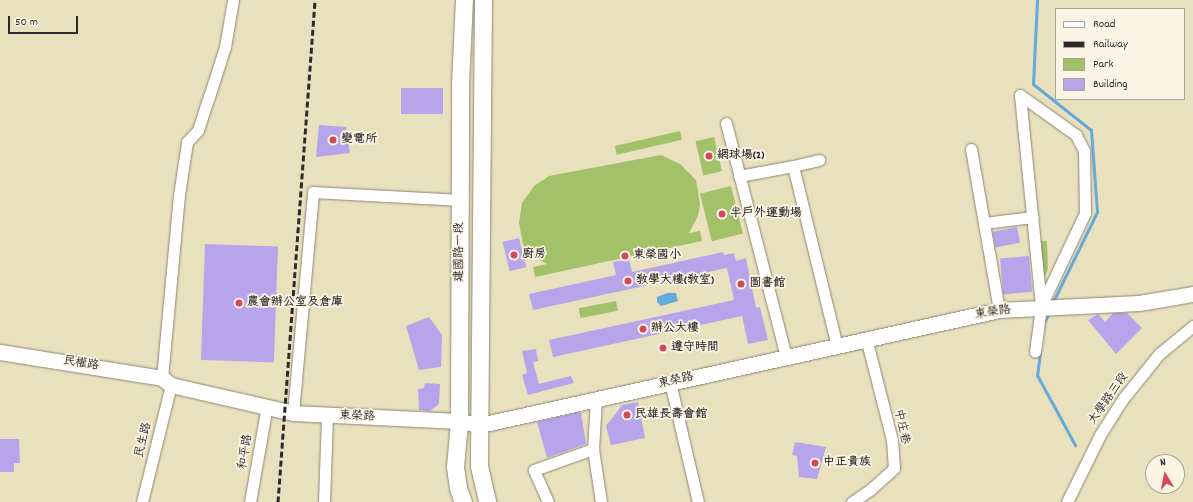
<!DOCTYPE html>
<html>
<head>
<meta charset="utf-8">
<style>
	body { margin:0 }
	#map { position:relative; width:1193px; height:502px; overflow:hidden; background:#e9e1bd; font-family:Dekko,"LXGW WenKai TC",sans-serif }
	div>[style] { position:absolute }
	.green>* { inset:0; background:#a2c169; transform-origin:0 0 }
	.water>* { inset:0; background:#65aada }
	.stream>* { height:3px; margin:-1.5px; padding:0 1.5px; transform-origin:1.5px; border-radius:1.5px; background:#65aada }
	.building>* { inset:0; background:#b6a5eb; transform-origin:0 0 }
	.roads { filter:drop-shadow(0 0 1px #8a8674) drop-shadow(0 0 1px #8a8674) }
	.street>* { height:11px; margin:-5.5px; padding:0 5.5px; transform-origin:5.5px; border-radius:5.5px; background:#fff }
	.secondary>* { height:15px; margin:-7.5px; padding:0 7.5px; transform-origin:7.5px; border-radius:7.5px; background:#fff }
	.primary>* { height:17px; margin:-8.5px; padding:0 8.5px; transform-origin:8.5px; border-radius:8.5px; background:#fff }
	.rail>* { height:3px; margin-top:-1.5px; transform-origin:0; background:repeating-linear-gradient(90deg,#2b2b2b 0 6px,transparent 0 9px) }
	.dots>* { width:11px; height:11px; translate:-50% -50%; box-sizing:border-box; border:2px solid #fcf5e5; border-radius:50% }
	span { translate:-50% -50%; white-space:nowrap; text-align:center; line-height:1.15; -webkit-text-stroke:3.5px #fcf5e5; paint-order:stroke }
	.poi-label { font-size:12px; color:#2b2b2b; font-weight:700 }
	.left { translate:0 -50%; text-align:left }
	.street-label { font-size:12px; color:#2b2b2b }
	.legend { position:absolute; left:1055px; top:8px; width:130px; height:92px; box-sizing:border-box; background:#fcf5e5; border:1px solid #a8a49b; margin:0; padding:5px 7px; list-style:none; font-size:12px; color:#2b2b2b }
	.legend li { display:flex; align-items:center; gap:8px; height:20px }
	.legend b { width:20px; border:1px solid #a8a49b }
	.north { position:absolute; left:1145px; top:454px; width:40px; height:40px; box-sizing:border-box; background:#fcf5e5; border:1px solid #a8a49b; border-radius:50%; rotate:350deg; font-size:11px; font-weight:700; line-height:16px; text-align:center; color:#2b2b2b }
	.north::after { content:''; display:block; margin:auto; width:14px; height:18px; background:#d1495b; clip-path:polygon(50% 0,100% 100%,50% 72%,0 100%) }
	.scale { position:absolute; left:8px; top:16px; width:70px; height:18px; box-sizing:border-box; border:2px solid #2b2b2b; border-top:0; padding-left:5px; font-size:12px; line-height:14px; white-space:nowrap; color:#2b2b2b; -webkit-text-stroke:3px #fcf5e5; paint-order:stroke }
</style>
</head>
<body>
<div id="map">
	<div class="green">
		<div style="left:680px;top:131px;width:9px;height:67px;rotate:77deg"></div>
		<div style="left:714px;top:137px;width:35px;height:19px;rotate:77deg"></div>
		<div style="clip-path:polygon(661px 155px,680px 164px,696px 180px,700px 204px,698px 216px,689px 233px,700px 231px,702px 241px,535px 277px,533px 267px,547px 264px,529px 253px,523px 244px,519px 223px,522px 203px,534px 186px,549px 176px)"></div>
		<div style="left:731px;top:186px;width:49px;height:32px;rotate:76deg"></div>
		<div style="clip-path:polygon(1039px 241px,1047px 241px,1048px 269px,1043px 281px)"></div>
		<div style="left:616px;top:301px;width:10px;height:38px;rotate:79deg"></div>
	</div>
	<div class="water">
		<div style="clip-path:polygon(667px 293px,676px 293px,678px 301px,661px 306px,657px 302px,657px 297px)"></div>
	</div>
	<div class="stream">
		<div style="left:1037px;top:0;width:84px;rotate:92.7deg"></div>
		<div style="left:1033px;top:84px;width:74px;rotate:38.4deg"></div>
		<div style="left:1091px;top:130px;width:82px;rotate:85.8deg"></div>
		<div style="left:1097px;top:212px;width:100px;rotate:116.1deg"></div>
		<div style="left:1043px;top:324px;width:13px;rotate:-61deg"></div>
		<div style="left:1040px;top:352px;width:23px;rotate:97deg"></div>
		<div style="left:1037px;top:375px;width:80px;rotate:61.5deg"></div>
	</div>
	<div class="building">
		<div style="left:401px;top:88px;width:42px;height:26px"></div>
		<div style="clip-path:polygon(319px 125px,346px 127px,350px 153px,316px 157px)"></div>
		<div style="left:1017px;top:227px;width:16px;height:25px;rotate:79deg"></div>
		<div style="left:519px;top:238px;width:30px;height:17px;rotate:76deg"></div>
		<div style="left:205px;top:244px;width:73px;height:116px;rotate:2deg"></div>
		<div style="clip-path:polygon(723px 252px,724px 255px,734px 253px,736px 261px,746px 258px,756px 308px,760px 307px,768px 340px,748px 344px,742px 316px,553px 357px,549px 340px,734px 300px,727px 268px,533px 310px,529px 294px,616px 275px,613px 262px,629px 259px,632px 272px)"></div>
		<div style="left:1029px;top:256px;width:36px;height:29px;rotate:85deg"></div>
		<div style="clip-path:polygon(1113px 313px,1127px 313px,1142px 328px,1116px 354px,1088px 320px,1098px 314px,1105px 322px)"></div>
		<div style="clip-path:polygon(429px 317px,442px 335px,441px 367px,419px 370px,406px 326px)"></div>
		<div style="clip-path:polygon(536px 349px,538px 361px,533px 362px,539px 384px,571px 376px,574px 383px,528px 395px,522px 375px,527px 373px,522px 351px)"></div>
		<div style="clip-path:polygon(425px 383px,440px 384px,439px 404px,430px 411px,419px 410px,418px 389px,424px 388px)"></div>
		<div style="clip-path:polygon(638px 402px,645px 438px,611px 445px,606px 426px,622px 405px)"></div>
		<div style="clip-path:polygon(579px 412px,581px 413px,586px 444px,547px 458px,537px 422px)"></div>
		<div style="clip-path:polygon(0 439px,19px 439px,20px 463px,14px 463px,14px 472px,0 472px)"></div>
		<div style="clip-path:polygon(795px 442px,826px 447px,817px 479px,799px 477px,797px 456px,792px 455px)"></div>
	</div>
	<div class="roads">
		<div class="street">
			<div style="left:1020px;top:95px;width:213px;rotate:84.3deg"></div>
			<div style="left:1041px;top:307px;width:45px;rotate:97.6deg"></div>
			<div style="left:1020px;top:95px;width:69px;rotate:35.5deg"></div>
			<div style="left:1076px;top:135px;width:18px;rotate:63deg"></div>
			<div style="left:1084px;top:151px;width:62px;rotate:89.1deg"></div>
			<div style="left:1085px;top:213px;width:103px;rotate:115.3deg"></div>
			<div style="left:726px;top:123px;width:242px;rotate:75.6deg"></div>
			<div style="left:971px;top:149px;width:163px;rotate:80.1deg"></div>
			<div style="left:793px;top:166px;width:27px;rotate:-13deg"></div>
			<div style="left:739px;top:176px;width:55px;rotate:-10.5deg"></div>
			<div style="left:793px;top:166px;width:185px;rotate:76.3deg"></div>
			<div style="left:984px;top:223px;width:49px;rotate:-7deg"></div>
			<div style="left:162px;top:378px;width:184px;rotate:-84.7deg"></div>
			<div style="left:179px;top:195px;width:54px;rotate:-81.4deg"></div>
			<div style="left:187px;top:142px;width:16px;rotate:-47deg"></div>
			<div style="left:198px;top:130px;width:35px;rotate:-72deg"></div>
			<div style="left:209px;top:97px;width:52px;rotate:-72.3deg"></div>
			<div style="left:225px;top:47px;width:48px;rotate:-80.3deg"></div>
			<div style="left:670px;top:382px;width:123px;rotate:76.9deg"></div>
			<div style="left:293px;top:413px;width:222px;rotate:-84.8deg"></div>
			<div style="left:313px;top:192px;width:148px;rotate:3.1deg"></div>
			<div style="left:593px;top:449px;width:54px;rotate:81.4deg"></div>
			<div style="left:142px;top:502px;width:121px;rotate:-76.1deg"></div>
			<div style="left:250px;top:502px;width:97px;rotate:-80deg"></div>
			<div style="left:324px;top:502px;width:86px;rotate:-88deg"></div>
			<div style="left:548px;top:502px;width:35px;rotate:-114deg"></div>
			<div style="left:534px;top:470px;width:63px;rotate:-19.6deg"></div>
			<div style="left:593px;top:449px;width:49px;rotate:-86.5deg"></div>
			<div style="left:852px;top:502px;width:23px;rotate:-34deg"></div>
			<div style="left:871px;top:489px;width:31px;rotate:-42deg"></div>
			<div style="left:894px;top:468px;width:28px;rotate:-94deg"></div>
			<div style="left:892px;top:440px;width:105px;rotate:-104.3deg"></div>
			<div style="left:1067px;top:502px;width:75px;rotate:-63.8deg"></div>
			<div style="left:1100px;top:435px;width:41px;rotate:-57.8deg"></div>
			<div style="left:1122px;top:400px;width:59px;rotate:-51.2deg"></div>
			<div style="left:1159px;top:354px;width:44px;rotate:-39.5deg"></div>
		</div>
		<div class="secondary">
			<div style="left:0;top:352px;width:164px;rotate:9.1deg"></div>
			<div style="left:162px;top:378px;width:11px;rotate:38deg"></div>
			<div style="left:171px;top:385px;width:125px;rotate:12.9deg"></div>
			<div style="left:293px;top:413px;width:166px;rotate:2.8deg"></div>
			<div style="left:459px;top:421px;width:21px;rotate:11deg"></div>
			<div style="left:480px;top:425px;width:532px;rotate:-12.49deg"></div>
			<div style="left:999px;top:310px;width:140px;rotate:-2.9deg"></div>
			<div style="left:1139px;top:303px;width:55px;rotate:-9.5deg"></div>
		</div>
		<div class="primary">
			<div style="left:483px;top:0;width:466px;rotate:90.5deg"></div>
			<div style="left:479px;top:466px;width:37px;rotate:77deg"></div>
			<div style="left:463px;top:502px;width:15px;rotate:-110deg"></div>
			<div style="left:458px;top:488px;width:21px;rotate:-98deg"></div>
			<div style="left:455px;top:467px;width:46px;rotate:-85deg"></div>
			<div style="left:459px;top:421px;width:337px;rotate:-89.8deg"></div>
			<div style="left:460px;top:84px;width:84px;rotate:-87.3deg"></div>
		</div>
	</div>
	<div class="rail">
		<div style="left:278px;top:502px;width:503px;rotate:-85.78deg"></div>
	</div>
	<div class="dots">
		<div style="left:333px;top:140px;background:#d1495b"></div>
		<div style="left:709px;top:156px;background:#d1495b"></div>
		<div style="left:722px;top:214px;background:#d1495b"></div>
		<div style="left:514px;top:255px;background:#d1495b"></div>
		<div style="left:625px;top:256px;background:#d1495b"></div>
		<div style="left:628px;top:281px;background:#d1495b"></div>
		<div style="left:741px;top:284px;background:#d1495b"></div>
		<div style="left:239px;top:303px;background:#d1495b"></div>
		<div style="left:643px;top:329px;background:#d1495b"></div>
		<div style="left:663px;top:348px;background:#d1495b"></div>
		<div style="left:627px;top:415px;background:#d1495b"></div>
		<div style="left:815px;top:463px;background:#d1495b"></div>
	</div>
	<div class="poi-label">
		<span class="left" style="left:341px;top:140px">變電所</span>
		<span class="left" style="left:717px;top:156px">網球場(2)</span>
		<span class="left" style="left:730px;top:214px">半戶外運動場</span>
		<span class="left" style="left:522px;top:255px">廚房</span>
		<span class="left" style="left:633px;top:256px">東榮國小</span>
		<span class="left" style="left:636px;top:281px">教學大樓(教室)</span>
		<span class="left" style="left:749px;top:284px">圖書館</span>
		<span class="left" style="left:247px;top:303px">農會辦公室及倉庫</span>
		<span class="left" style="left:651px;top:329px">辦公大樓</span>
		<span class="left" style="left:671px;top:348px">遵守時間</span>
		<span class="left" style="left:635px;top:415px">民雄長壽會館</span>
		<span class="left" style="left:823px;top:463px">中正貴族</span>
	</div>
	<div class="street-label">
		<span style="left:460px;top:252px;rotate:-90deg">建國路一段</span>
		<span style="left:993px;top:313px;rotate:-9deg">東榮路</span>
		<span style="left:81px;top:364px;rotate:9deg">民權路</span>
		<span style="left:676px;top:381px;rotate:-13deg">東榮路</span>
		<span style="left:1109px;top:399px;rotate:-55deg">大學路三段</span>
		<span style="left:357px;top:417px;rotate:2deg">東榮路</span>
		<span style="left:901px;top:427px;rotate:78deg">中庄巷</span>
		<span style="left:144px;top:440px;rotate:-76deg">民生路</span>
		<span style="left:246px;top:452px;rotate:-80deg">和平路</span>
	</div>
	<ul class="legend">
	<li><b style="height:5px;background:#fff"></b>Road</li>
	<li><b style="height:5px;background:#2b2b2b"></b>Railway</li>
	<li><b style="height:11px;background:#a2c169"></b>Park</li>
	<li><b style="height:11px;background:#b6a5eb"></b>Building</li>
	</ul>
	<div class="north">N</div>
	<div class="scale">50 m</div>
</div>
</body>
</html>
